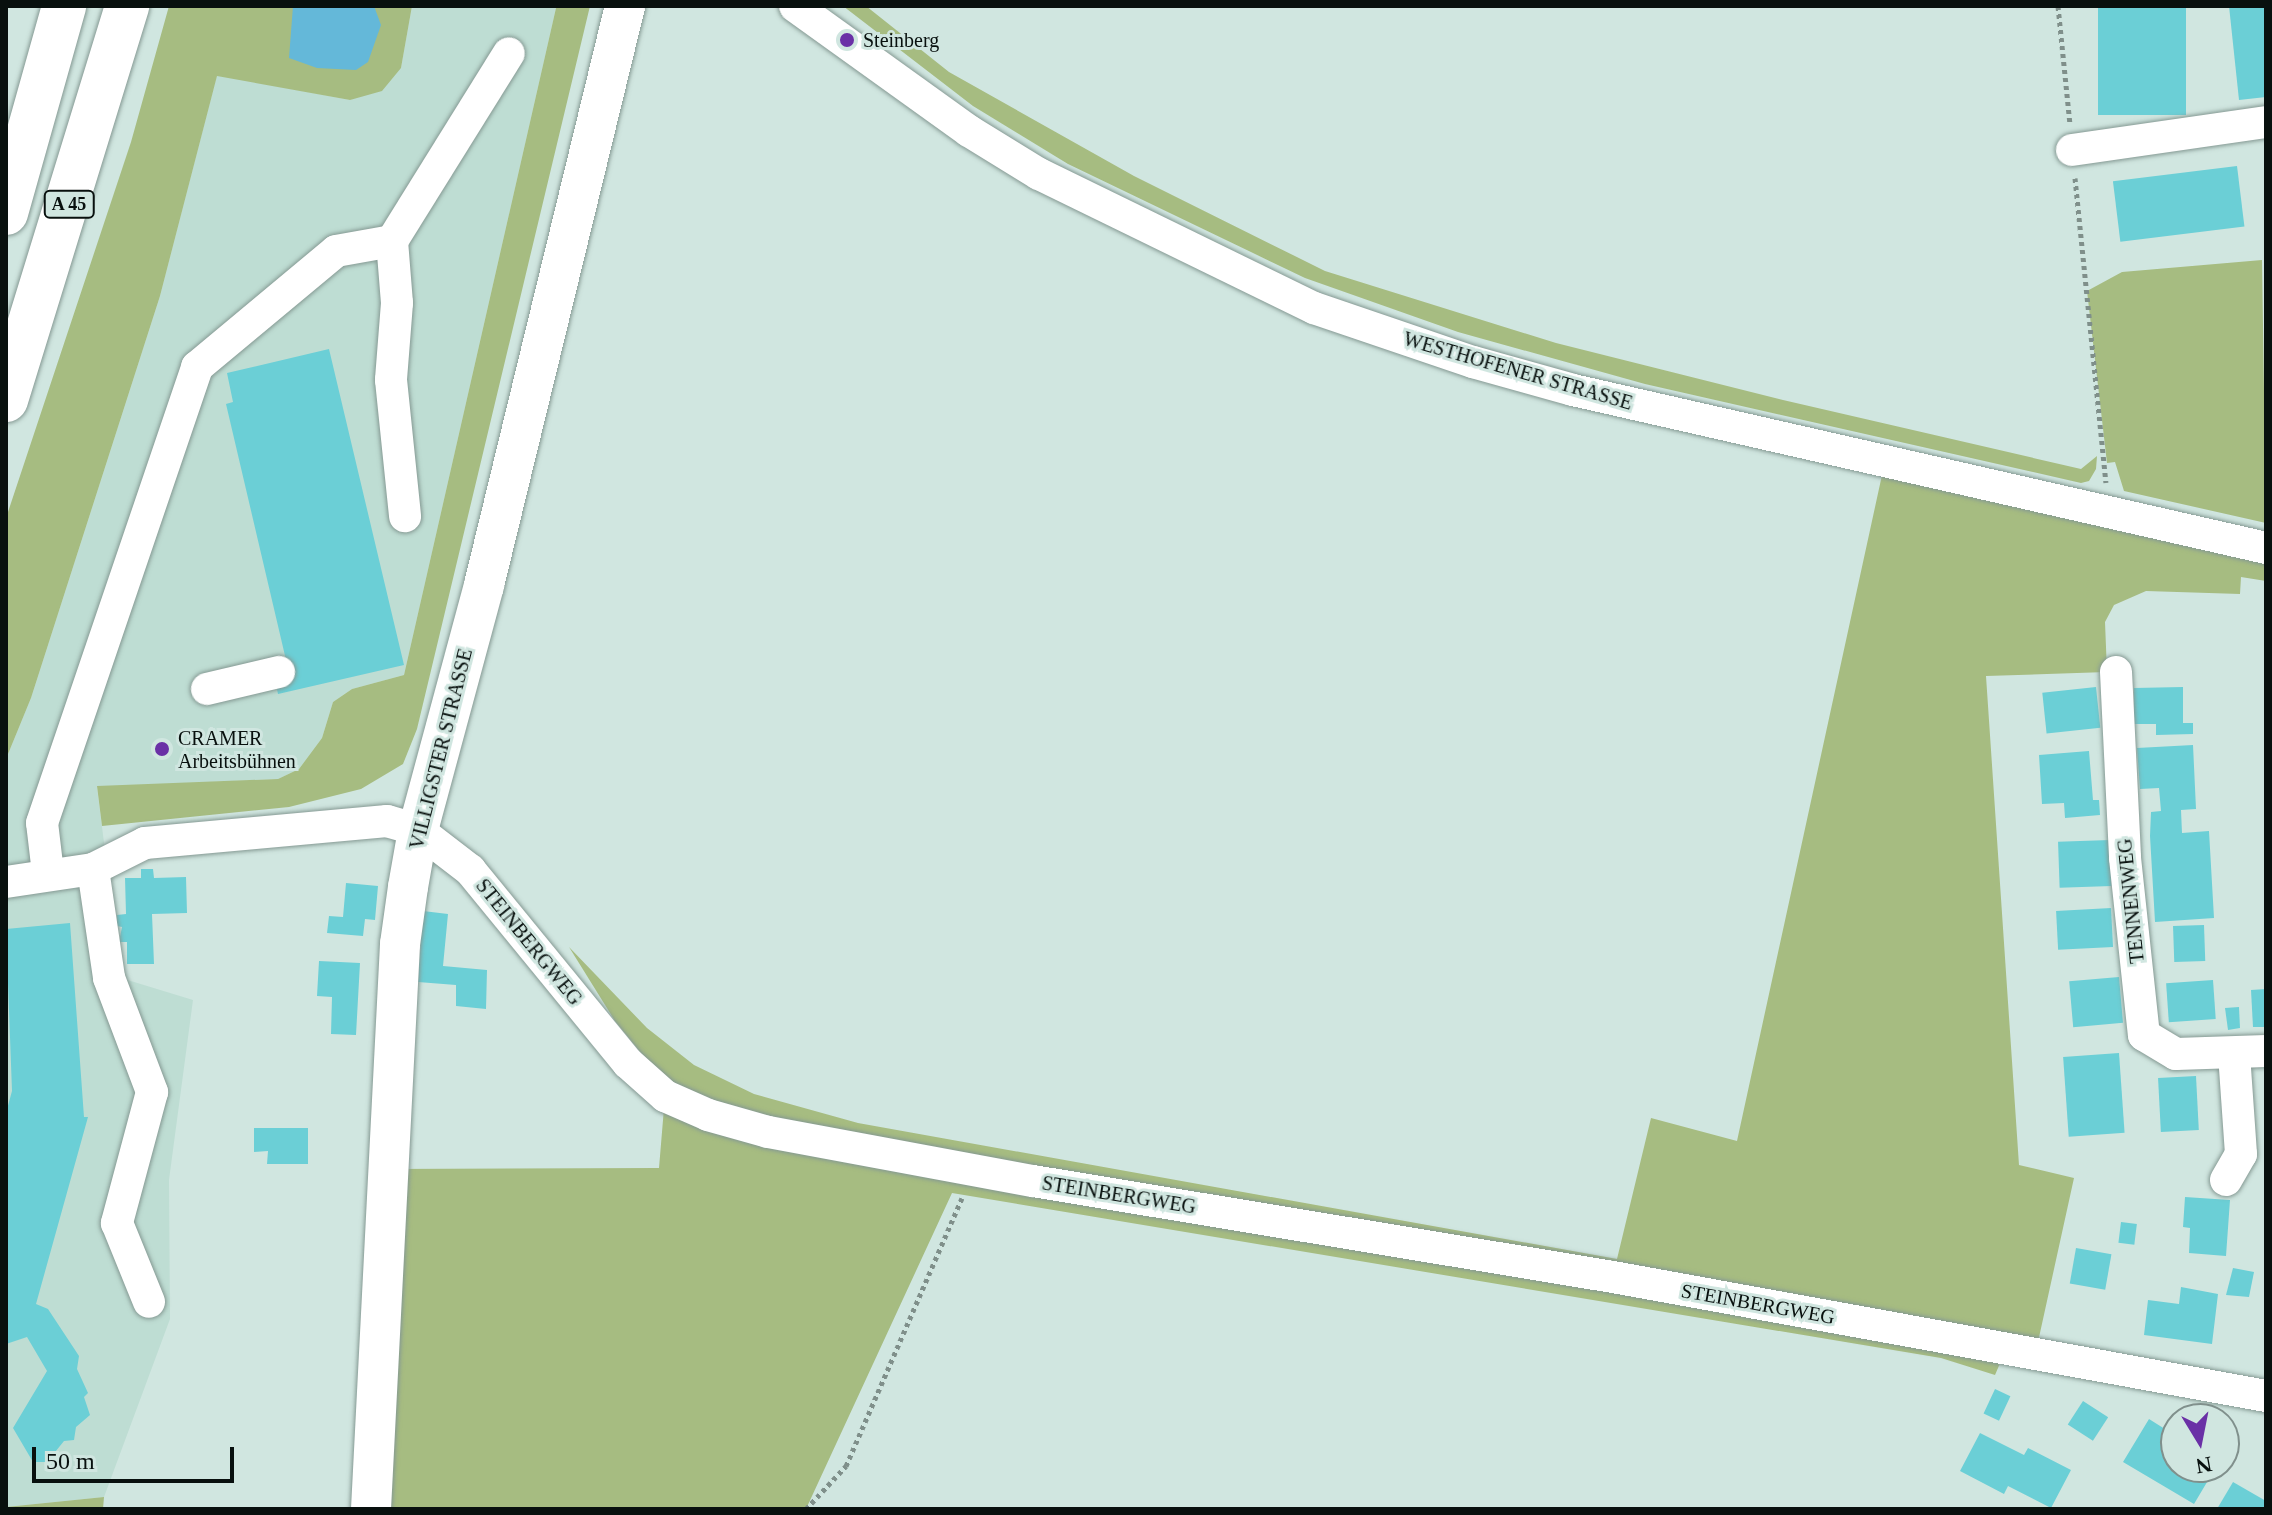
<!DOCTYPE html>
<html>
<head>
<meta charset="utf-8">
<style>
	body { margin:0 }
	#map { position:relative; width:2272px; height:1515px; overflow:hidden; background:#d0e6e0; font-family:Georgia,serif }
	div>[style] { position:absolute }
	.built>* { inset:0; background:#beddd3 }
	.green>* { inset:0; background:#a6bc81 }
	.water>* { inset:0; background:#64b8d9 }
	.building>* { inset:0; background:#6bcfd6; transform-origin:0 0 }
	.path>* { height:5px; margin-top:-2.5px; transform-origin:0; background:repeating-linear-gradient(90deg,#7f8f8a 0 4px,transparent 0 8px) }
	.roads { filter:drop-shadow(0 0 2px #859993) drop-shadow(0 0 2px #859993) }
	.minor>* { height:32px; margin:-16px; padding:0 16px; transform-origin:16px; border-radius:16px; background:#fff }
	.major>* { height:40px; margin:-20px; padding:0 20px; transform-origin:20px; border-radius:20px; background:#fff }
	.highway>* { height:44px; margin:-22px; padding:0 22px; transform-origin:22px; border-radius:22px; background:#fff }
	.dots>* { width:22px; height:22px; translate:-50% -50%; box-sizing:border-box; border:4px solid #d0e6e0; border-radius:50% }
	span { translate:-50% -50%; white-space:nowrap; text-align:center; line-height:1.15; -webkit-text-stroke:6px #d0e6e0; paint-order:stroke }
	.shield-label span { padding:2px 6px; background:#d0e6e0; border:2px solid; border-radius:6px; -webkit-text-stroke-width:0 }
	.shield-label { font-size:18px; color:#08100e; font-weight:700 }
	.poi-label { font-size:20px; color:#08100e }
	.left { translate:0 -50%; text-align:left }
	.street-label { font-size:20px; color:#08100e }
	.frame { position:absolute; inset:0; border:8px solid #08100e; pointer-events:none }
	.north { position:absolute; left:2160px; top:1403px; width:80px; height:80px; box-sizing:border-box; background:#d0e6e0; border:2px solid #80908c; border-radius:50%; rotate:170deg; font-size:22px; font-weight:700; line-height:32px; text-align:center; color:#08100e }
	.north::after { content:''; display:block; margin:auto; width:28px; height:36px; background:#6a30a6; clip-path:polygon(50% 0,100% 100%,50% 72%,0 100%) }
	.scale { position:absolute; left:32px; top:1447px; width:202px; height:36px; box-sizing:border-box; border:4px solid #08100e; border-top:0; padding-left:10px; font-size:24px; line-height:28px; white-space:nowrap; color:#08100e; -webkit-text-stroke:6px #d0e6e0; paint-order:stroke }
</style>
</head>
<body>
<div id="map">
	<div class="built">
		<div style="clip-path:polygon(412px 6px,556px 8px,404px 675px,352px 689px,333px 702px,322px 738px,299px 769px,278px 779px,97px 787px,121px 978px,193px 1000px,169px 1180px,170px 1319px,104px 1497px,6px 1507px,6px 759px,31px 698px,160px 296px,217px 75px,350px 100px,401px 68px)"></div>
	</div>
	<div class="green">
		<div style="clip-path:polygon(169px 6px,412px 6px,401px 68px,382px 91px,350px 100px,217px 76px,160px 296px,31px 698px,6px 759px,6px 518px,131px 142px)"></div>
		<div style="clip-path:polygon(549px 6px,590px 6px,417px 729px,403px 764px,361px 789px,289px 807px,102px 826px,97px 786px,278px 779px,299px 769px,322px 738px,333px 702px,352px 689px,404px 675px,556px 8px)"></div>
		<div style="clip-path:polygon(843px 6px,866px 6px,949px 72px,1134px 176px,1325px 271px,1556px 343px,1783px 400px,2081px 469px,2097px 456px,2096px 469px,2089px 481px,2081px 483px,1645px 384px,1458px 332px,1305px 278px,1068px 164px,973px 106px)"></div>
		<div style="clip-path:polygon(2262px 260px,2266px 523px,2124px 491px,2115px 462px,2107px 463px,2087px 291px,2122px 272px)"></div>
		<div style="clip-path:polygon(1882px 475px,2266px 563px,2266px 581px,2241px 577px,2240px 594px,2146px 591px,2114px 605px,2105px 622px,2107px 672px,1986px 676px,2019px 1165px,2074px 1178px,2038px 1342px,759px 1118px,679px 1087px,654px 1069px,615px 1021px,569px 947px,647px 1028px,694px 1065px,754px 1094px,858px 1123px,1617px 1259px,1651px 1118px,1737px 1141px)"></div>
		<div style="clip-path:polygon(665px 1096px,2004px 1354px,1995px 1375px,1941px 1358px,952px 1193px,806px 1509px,377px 1509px,388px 1169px,659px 1168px)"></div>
		<div style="clip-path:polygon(104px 1497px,103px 1509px,6px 1509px,6px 1507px)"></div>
	</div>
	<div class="water">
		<div style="clip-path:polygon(293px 6px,374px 6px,381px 25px,368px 62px,356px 70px,317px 68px,289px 58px)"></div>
	</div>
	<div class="building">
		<div style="left:2098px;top:6px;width:88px;height:109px"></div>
		<div style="clip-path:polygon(2229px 6px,2266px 6px,2266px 97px,2239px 100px)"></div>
		<div style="left:2237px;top:166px;width:61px;height:125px;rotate:83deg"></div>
		<div style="clip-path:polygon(329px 349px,404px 665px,278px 694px,275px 681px,286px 660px,226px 404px,233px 402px,227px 373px)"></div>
		<div style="left:2096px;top:687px;width:41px;height:54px;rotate:84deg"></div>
		<div style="clip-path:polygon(2183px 687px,2183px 723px,2193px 723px,2193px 734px,2156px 735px,2156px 724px,2134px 724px,2134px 688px)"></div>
		<div style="clip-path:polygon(2193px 745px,2196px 809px,2181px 810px,2182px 833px,2209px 831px,2214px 918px,2155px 922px,2150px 836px,2151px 812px,2161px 811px,2159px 788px,2140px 789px,2137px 748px)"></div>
		<div style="clip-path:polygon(2089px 751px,2093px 800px,2099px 800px,2100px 815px,2065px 818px,2064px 803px,2042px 804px,2039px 755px)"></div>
		<div style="left:2110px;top:840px;width:46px;height:52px;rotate:88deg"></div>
		<div style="clip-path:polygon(141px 869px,153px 869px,154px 878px,186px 877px,187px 913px,152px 914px,154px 964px,127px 964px,127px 942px,119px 942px,122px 927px,117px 926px,117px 915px,126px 914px,125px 878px,141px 878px)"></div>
		<div style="clip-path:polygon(346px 883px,378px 886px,375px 920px,365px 919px,363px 936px,327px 933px,329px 916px,343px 917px)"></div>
		<div style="left:2111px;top:908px;width:39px;height:55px;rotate:87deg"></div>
		<div style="clip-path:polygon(423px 911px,448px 914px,443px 966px,487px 970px,486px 1009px,456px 1006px,456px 985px,418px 982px)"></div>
		<div style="clip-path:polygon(70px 923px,84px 1117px,88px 1117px,36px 1304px,48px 1309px,79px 1356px,77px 1369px,88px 1393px,84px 1397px,90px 1415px,76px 1427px,74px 1440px,64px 1441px,47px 1462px,33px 1462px,13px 1428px,47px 1371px,27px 1337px,6px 1344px,6px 1113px,12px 1091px,6px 929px)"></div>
		<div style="left:2204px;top:925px;width:36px;height:31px;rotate:88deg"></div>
		<div style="clip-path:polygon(319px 961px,360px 963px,356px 1035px,331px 1034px,332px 997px,317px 996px)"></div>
		<div style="left:2119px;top:977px;width:46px;height:50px;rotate:85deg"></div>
		<div style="left:2213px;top:980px;width:39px;height:47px;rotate:86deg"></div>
		<div style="clip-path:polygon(2266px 989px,2266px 1027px,2253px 1027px,2251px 990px)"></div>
		<div style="clip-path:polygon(2239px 1007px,2240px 1028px,2228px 1030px,2225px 1008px)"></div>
		<div style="left:2119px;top:1053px;width:80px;height:56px;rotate:86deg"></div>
		<div style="left:2196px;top:1076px;width:54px;height:38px;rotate:87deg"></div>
		<div style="clip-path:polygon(254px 1128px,308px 1128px,308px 1164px,267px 1164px,268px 1151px,254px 1152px)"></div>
		<div style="clip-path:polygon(2185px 1197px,2230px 1200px,2226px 1256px,2189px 1253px,2190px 1228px,2183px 1227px)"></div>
		<div style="left:2121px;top:1222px;width:16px;height:21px;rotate:7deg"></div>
		<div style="left:2076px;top:1248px;width:36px;height:36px;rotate:10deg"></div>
		<div style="clip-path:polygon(2233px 1268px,2254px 1272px,2249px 1297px,2226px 1295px)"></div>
		<div style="clip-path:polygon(2181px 1287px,2218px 1294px,2212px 1344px,2144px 1335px,2148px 1300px,2179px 1304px)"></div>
		<div style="left:1995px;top:1389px;width:17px;height:27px;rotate:25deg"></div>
		<div style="left:2083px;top:1401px;width:30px;height:28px;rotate:33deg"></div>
		<div style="clip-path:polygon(2149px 1419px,2176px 1436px,2176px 1467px,2216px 1467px,2194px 1504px,2123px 1462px)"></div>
		<div style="clip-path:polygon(1980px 1433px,2024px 1455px,2028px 1448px,2071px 1470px,2051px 1508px,2008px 1486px,2004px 1494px,1960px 1471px)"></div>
		<div style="clip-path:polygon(2233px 1482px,2266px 1501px,2266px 1509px,2217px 1509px)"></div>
	</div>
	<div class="path">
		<div style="left:2058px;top:6px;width:119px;rotate:84.2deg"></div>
		<div style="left:2075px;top:178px;width:306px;rotate:84.2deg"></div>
		<div style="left:806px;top:1509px;width:59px;rotate:-47.1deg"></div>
		<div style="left:846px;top:1466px;width:292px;rotate:-66.6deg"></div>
	</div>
	<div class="roads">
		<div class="minor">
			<div style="left:795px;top:6px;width:214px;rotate:35.7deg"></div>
			<div style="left:969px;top:131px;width:82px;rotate:31.6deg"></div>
			<div style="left:1039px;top:174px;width:306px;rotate:26deg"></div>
			<div style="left:1314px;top:308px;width:168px;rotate:18.8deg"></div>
			<div style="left:1473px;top:362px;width:104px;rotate:15.6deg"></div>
			<div style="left:1573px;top:390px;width:711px;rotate:12.84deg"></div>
			<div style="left:2072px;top:150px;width:196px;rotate:-8.2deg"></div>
			<div style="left:392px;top:241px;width:62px;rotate:85.4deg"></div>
			<div style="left:397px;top:303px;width:77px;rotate:94.5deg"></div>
			<div style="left:391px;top:380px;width:137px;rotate:84.1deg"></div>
			<div style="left:2116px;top:672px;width:186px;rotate:87.2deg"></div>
			<div style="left:2125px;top:858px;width:178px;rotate:83.9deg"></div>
			<div style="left:2144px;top:1035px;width:37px;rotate:31deg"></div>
			<div style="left:2176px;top:1054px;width:90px;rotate:-1.9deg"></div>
			<div style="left:207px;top:689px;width:74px;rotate:-13.3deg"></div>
			<div style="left:93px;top:869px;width:110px;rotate:81.6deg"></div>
			<div style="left:109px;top:978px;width:122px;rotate:69.3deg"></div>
			<div style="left:152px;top:1092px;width:136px;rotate:105deg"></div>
			<div style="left:117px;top:1223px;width:85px;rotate:67.9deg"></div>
			<div style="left:48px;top:873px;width:50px;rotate:-96.8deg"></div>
			<div style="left:42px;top:823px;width:482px;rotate:-71.2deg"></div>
			<div style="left:197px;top:367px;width:181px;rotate:-39.8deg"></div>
			<div style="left:336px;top:251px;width:57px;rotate:-10.1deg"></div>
			<div style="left:392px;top:241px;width:221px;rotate:-58.1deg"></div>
			<div style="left:6px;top:882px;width:88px;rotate:-8.5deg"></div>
			<div style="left:93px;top:869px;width:58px;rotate:-26.6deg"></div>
			<div style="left:145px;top:843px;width:243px;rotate:-5.2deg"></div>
			<div style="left:387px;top:821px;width:32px;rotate:16deg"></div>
			<div style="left:418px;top:830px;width:66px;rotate:37.6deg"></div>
			<div style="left:470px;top:870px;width:249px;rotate:50.7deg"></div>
			<div style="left:628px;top:1063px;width:50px;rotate:41.7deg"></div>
			<div style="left:665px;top:1096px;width:47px;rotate:23.8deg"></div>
			<div style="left:708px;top:1115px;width:62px;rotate:15.8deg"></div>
			<div style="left:768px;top:1132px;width:269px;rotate:10.5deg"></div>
			<div style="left:1033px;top:1181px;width:588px;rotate:9.4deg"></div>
			<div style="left:1613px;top:1277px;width:664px;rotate:10.33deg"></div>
			<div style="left:2226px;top:1180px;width:30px;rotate:-60deg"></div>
			<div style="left:2241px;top:1154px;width:101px;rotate:-94deg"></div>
		</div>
		<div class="major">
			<div style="left:371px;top:1509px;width:566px;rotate:-87.06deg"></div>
			<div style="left:400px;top:944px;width:58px;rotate:-82deg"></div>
			<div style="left:408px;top:887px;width:58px;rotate:-80deg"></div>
			<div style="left:418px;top:830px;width:254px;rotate:-74.9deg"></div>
			<div style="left:484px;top:585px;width:596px;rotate:-76.31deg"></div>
		</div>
		<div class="highway">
			<div style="left:6px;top:213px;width:215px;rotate:-74.3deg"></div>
			<div style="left:6px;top:400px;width:412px;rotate:-72.9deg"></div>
		</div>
	</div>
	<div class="dots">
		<div style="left:847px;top:40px;background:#6a30a6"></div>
		<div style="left:162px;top:749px;background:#6a30a6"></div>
	</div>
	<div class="shield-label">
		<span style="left:69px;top:204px">A 45</span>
	</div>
	<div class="poi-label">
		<span class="left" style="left:863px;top:40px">Steinberg</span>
		<span class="left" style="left:178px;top:750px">CRAMER<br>Arbeitsbühnen</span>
	</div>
	<div class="street-label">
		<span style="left:1518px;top:371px;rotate:16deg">WESTHOFENER STRASSE</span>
		<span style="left:441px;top:749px;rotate:-76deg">VILLIGSTER STRASSE</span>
		<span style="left:2131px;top:901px;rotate:-96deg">TENNENWEG</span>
		<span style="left:529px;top:942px;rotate:51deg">STEINBERGWEG</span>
		<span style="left:1119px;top:1195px;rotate:9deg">STEINBERGWEG</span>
		<span style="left:1758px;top:1304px;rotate:10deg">STEINBERGWEG</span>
	</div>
	<div class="frame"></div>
	<div class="north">N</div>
	<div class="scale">50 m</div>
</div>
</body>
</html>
